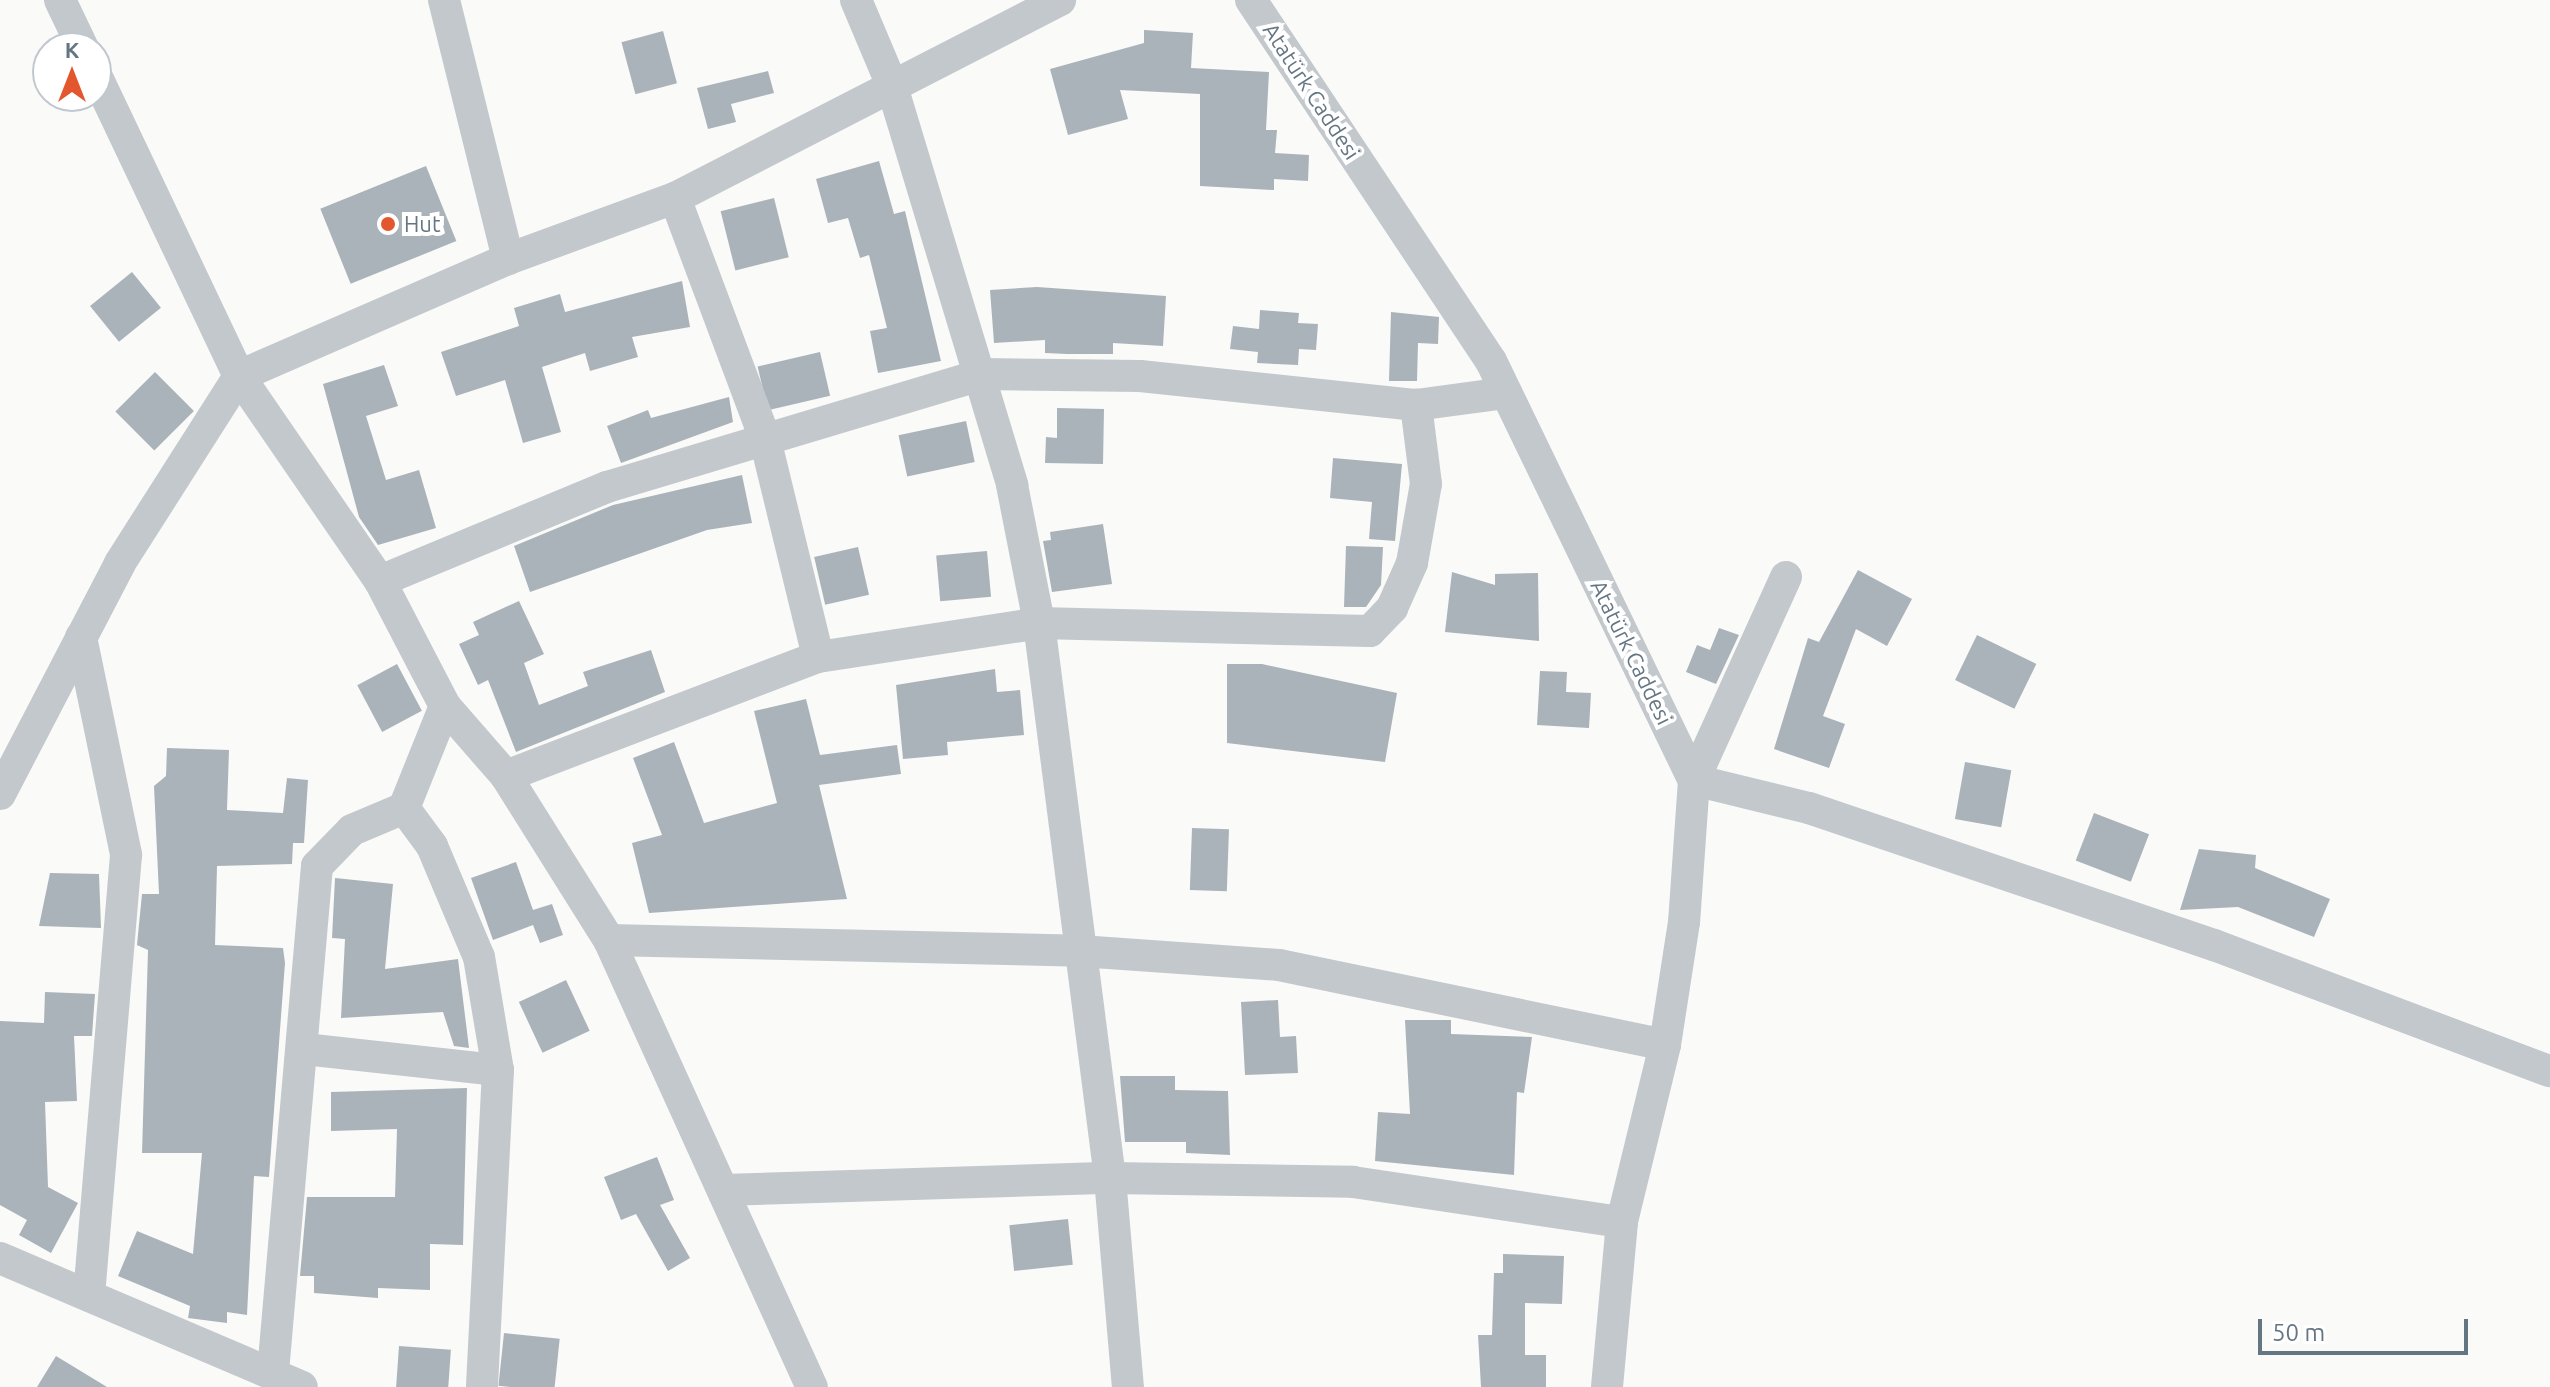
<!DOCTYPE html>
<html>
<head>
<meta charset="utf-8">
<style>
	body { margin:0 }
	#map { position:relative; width:2550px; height:1387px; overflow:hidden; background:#fafaf8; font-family:Ubuntu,sans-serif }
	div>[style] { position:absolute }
	.building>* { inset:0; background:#aab3b9; transform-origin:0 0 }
	.minor>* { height:32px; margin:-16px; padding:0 16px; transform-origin:16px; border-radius:16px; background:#c3c8cc }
	.dots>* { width:22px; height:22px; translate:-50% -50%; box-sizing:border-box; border:4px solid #fff; border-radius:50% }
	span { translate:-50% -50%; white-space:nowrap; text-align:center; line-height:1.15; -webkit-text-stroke:8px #fff; paint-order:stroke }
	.street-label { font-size:22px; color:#657683 }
	.poi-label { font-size:22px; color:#657683 }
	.left { translate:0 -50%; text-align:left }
	.north { position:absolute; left:32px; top:32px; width:80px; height:80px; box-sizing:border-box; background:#fff; border:2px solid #c1c8cd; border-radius:50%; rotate:0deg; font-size:22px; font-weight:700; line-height:32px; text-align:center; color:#657683 }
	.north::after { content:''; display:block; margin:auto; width:28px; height:36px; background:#e4572e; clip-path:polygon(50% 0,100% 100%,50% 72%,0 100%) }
	.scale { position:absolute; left:2258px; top:1319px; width:210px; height:36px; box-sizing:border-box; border:4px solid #657683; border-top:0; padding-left:10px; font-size:24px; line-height:28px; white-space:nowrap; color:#657683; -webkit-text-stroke:6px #fff; paint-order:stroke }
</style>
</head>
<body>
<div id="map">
	<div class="building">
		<div style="clip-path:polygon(1144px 30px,1193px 33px,1191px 68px,1269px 72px,1266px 130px,1277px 130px,1275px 153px,1309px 155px,1308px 181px,1274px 179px,1274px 190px,1200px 186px,1200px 94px,1120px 90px,1128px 119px,1068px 135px,1050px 69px,1144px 43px)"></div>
		<div style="left:663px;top:31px;width:54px;height:43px;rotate:75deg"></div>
		<div style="clip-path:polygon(768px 71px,774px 93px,731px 104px,736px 122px,708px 129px,697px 88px)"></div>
		<div style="clip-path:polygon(879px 161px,894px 214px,905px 211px,941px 361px,878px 373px,870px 331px,887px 328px,869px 255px,860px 258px,848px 218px,828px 223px,816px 179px)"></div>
		<div style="left:426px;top:166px;width:81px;height:114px;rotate:68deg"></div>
		<div style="left:774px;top:198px;width:61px;height:55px;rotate:76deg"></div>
		<div style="left:132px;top:272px;width:46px;height:54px;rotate:51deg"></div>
		<div style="clip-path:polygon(682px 281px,690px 327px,632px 337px,638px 357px,590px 371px,585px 353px,542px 367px,561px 432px,523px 443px,505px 380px,456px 396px,441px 352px,519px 326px,514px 308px,560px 294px,565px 312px)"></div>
		<div style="clip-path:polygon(1037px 287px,1166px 296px,1163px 346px,1113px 343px,1113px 354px,1067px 354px,1045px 353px,1045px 340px,994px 343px,990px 290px)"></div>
		<div style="clip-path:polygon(1260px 310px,1299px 313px,1298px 323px,1318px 324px,1316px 350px,1299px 349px,1298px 365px,1257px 363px,1258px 352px,1230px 349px,1233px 326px,1259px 329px)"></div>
		<div style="clip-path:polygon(1391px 312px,1439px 317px,1438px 344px,1418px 343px,1417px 381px,1389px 381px)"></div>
		<div style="left:820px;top:352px;width:45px;height:64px;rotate:77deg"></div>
		<div style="clip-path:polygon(384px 365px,398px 406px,366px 416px,386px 480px,419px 470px,436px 528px,378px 545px,359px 517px,323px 384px)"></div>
		<div style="left:155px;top:372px;width:55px;height:56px;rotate:45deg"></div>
		<div style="clip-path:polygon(729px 397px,733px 422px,621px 463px,607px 426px,648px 410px,651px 418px)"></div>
		<div style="clip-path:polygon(1057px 408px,1104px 409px,1103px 464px,1045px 463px,1046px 437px,1057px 438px)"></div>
		<div style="left:966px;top:421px;width:42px;height:69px;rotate:78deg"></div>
		<div style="clip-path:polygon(1333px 458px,1402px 464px,1395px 541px,1369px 539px,1372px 502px,1330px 498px)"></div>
		<div style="clip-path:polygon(742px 475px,752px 523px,707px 530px,530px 592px,514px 546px,613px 505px)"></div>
		<div style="clip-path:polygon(1103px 524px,1112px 584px,1052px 592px,1043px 541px,1051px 540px,1050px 532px)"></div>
		<div style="clip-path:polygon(1346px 546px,1383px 547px,1381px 585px,1366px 607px,1344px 607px)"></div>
		<div style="left:858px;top:547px;width:49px;height:45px;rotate:77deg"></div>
		<div style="left:987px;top:551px;width:46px;height:51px;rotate:85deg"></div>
		<div style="clip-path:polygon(1858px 570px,1912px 599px,1887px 646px,1856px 629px,1823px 716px,1845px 724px,1829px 768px,1774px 749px,1808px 638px,1819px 642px)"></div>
		<div style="clip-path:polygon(1452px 572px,1495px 585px,1495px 574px,1538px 573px,1539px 641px,1445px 632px)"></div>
		<div style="clip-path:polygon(519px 601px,544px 654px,524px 663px,539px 705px,588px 686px,583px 672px,651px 650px,665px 692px,516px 752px,488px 680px,478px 685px,459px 644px,479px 635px,473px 622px)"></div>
		<div style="clip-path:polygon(1719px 628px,1739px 635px,1716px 684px,1686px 672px,1697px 645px,1710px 650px)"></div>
		<div style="left:1977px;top:635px;width:66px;height:50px;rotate:26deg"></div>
		<div style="left:397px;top:664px;width:53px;height:45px;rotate:62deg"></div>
		<div style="clip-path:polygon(1227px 664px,1262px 664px,1397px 693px,1385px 762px,1227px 743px)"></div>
		<div style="clip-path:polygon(995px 669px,997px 692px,1020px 690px,1024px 735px,947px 742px,948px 755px,903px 759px,896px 685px)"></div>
		<div style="clip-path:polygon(1540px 671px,1567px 672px,1566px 692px,1591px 693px,1589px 728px,1537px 725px)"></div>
		<div style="clip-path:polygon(806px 699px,820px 755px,897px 745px,901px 774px,819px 785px,847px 899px,649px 913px,632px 843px,662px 835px,633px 758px,674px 742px,704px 823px,777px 803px,754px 711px)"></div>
		<div style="clip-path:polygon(167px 748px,229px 750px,227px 810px,283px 813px,287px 778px,308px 780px,304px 843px,293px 843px,292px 864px,217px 866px,215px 945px,283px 948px,285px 963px,269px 1177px,254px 1176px,247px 1315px,227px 1312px,227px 1323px,188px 1318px,190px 1306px,118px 1276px,137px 1231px,193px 1254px,202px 1153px,142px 1153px,148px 950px,137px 945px,142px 894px,159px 894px,154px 786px,166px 776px)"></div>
		<div style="left:1965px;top:762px;width:47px;height:58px;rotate:10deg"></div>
		<div style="left:2094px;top:813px;width:59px;height:51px;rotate:21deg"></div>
		<div style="left:1192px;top:828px;width:37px;height:62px;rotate:2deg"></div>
		<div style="clip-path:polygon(2199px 849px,2256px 855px,2255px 868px,2330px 899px,2314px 937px,2238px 907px,2180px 910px)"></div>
		<div style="clip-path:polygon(516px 862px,533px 910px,552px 904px,563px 935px,540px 943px,533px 925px,493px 940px,471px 878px)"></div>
		<div style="clip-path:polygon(50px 873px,99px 874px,101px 928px,39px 926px)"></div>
		<div style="clip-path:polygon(335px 878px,393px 884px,385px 969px,458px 959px,469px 1048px,454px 1046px,443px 1012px,341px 1018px,345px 939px,332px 938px)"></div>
		<div style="left:566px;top:980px;width:56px;height:52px;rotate:65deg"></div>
		<div style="clip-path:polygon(45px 992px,95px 994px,92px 1036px,74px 1036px,77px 1101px,45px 1102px,48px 1187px,78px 1203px,51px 1253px,19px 1235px,27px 1220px,0 1205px,0 1021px,44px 1023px)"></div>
		<div style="clip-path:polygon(1278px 1000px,1280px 1037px,1296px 1036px,1298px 1073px,1245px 1075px,1241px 1002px)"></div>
		<div style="clip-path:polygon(1405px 1020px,1451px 1020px,1451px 1034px,1532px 1037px,1524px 1093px,1517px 1092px,1514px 1175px,1375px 1161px,1378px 1112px,1410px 1114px)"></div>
		<div style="clip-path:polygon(1120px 1076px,1175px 1076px,1175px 1090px,1228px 1091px,1230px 1155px,1186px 1153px,1186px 1142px,1125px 1142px)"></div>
		<div style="clip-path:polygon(467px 1088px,463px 1245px,430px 1244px,430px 1290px,378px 1288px,378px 1298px,314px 1293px,314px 1276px,300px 1276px,307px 1197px,395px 1197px,397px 1129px,331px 1131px,331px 1092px)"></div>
		<div style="clip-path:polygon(657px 1157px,674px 1200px,660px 1205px,690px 1258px,668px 1271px,636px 1214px,621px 1220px,604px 1177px)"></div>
		<div style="left:1068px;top:1219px;width:46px;height:59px;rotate:84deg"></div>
		<div style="clip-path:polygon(1503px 1254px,1564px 1256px,1562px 1304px,1525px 1303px,1525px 1355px,1546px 1355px,1546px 1387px,1481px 1387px,1478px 1335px,1492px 1335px,1494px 1273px,1503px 1273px)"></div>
		<div style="left:504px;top:1333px;width:56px;height:53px;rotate:6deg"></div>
		<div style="left:399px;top:1346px;width:52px;height:41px;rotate:4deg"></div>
		<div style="clip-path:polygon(56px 1356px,107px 1387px,37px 1387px)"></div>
	</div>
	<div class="minor">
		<div style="left:60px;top:0;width:53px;rotate:64.4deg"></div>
		<div style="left:444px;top:0;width:267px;rotate:76.1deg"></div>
		<div style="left:856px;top:0;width:90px;rotate:67.1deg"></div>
		<div style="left:891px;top:83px;width:420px;rotate:73.2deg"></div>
		<div style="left:1012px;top:485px;width:141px;rotate:78.9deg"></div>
		<div style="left:1039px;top:623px;width:560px;rotate:82.71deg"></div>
		<div style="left:1110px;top:1178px;width:210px;rotate:85.1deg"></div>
		<div style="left:1251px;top:0;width:433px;rotate:56.4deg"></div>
		<div style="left:1491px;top:361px;width:466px;rotate:64.2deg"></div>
		<div style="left:1694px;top:780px;width:142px;rotate:94deg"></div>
		<div style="left:1684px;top:922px;width:124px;rotate:98.8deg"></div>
		<div style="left:1665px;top:1045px;width:182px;rotate:103.7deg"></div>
		<div style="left:1622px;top:1222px;width:166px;rotate:95.2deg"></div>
		<div style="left:96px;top:75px;width:333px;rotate:64.6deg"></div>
		<div style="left:239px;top:376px;width:249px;rotate:55.5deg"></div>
		<div style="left:380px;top:581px;width:141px;rotate:62.5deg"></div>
		<div style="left:445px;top:706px;width:93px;rotate:48.9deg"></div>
		<div style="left:506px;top:776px;width:194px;rotate:57.9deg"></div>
		<div style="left:609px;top:940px;width:491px;rotate:65.6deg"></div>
		<div style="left:675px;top:198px;width:257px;rotate:69.5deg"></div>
		<div style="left:765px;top:439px;width:224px;rotate:76.3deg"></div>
		<div style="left:1786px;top:577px;width:223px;rotate:114.4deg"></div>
		<div style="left:1694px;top:780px;width:118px;rotate:13.7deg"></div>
		<div style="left:1809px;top:808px;width:428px;rotate:18.7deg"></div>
		<div style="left:2214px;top:945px;width:359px;rotate:20.6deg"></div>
		<div style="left:380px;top:581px;width:246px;rotate:-22.5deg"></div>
		<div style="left:607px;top:487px;width:393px;rotate:-16.7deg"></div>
		<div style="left:983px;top:374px;width:157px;rotate:0.7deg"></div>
		<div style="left:1140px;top:376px;width:278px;rotate:6deg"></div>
		<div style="left:1416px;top:405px;width:91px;rotate:-7.6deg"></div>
		<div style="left:81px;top:637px;width:223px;rotate:78.3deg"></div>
		<div style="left:126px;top:855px;width:441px;rotate:94.8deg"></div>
		<div style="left:506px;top:776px;width:334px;rotate:-20.9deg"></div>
		<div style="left:818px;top:657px;width:224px;rotate:-8.7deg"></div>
		<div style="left:1039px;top:623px;width:331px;rotate:1.4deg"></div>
		<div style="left:1370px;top:631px;width:32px;rotate:-46deg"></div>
		<div style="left:1392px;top:608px;width:49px;rotate:-66deg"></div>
		<div style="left:1412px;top:563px;width:80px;rotate:-80deg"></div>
		<div style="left:1426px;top:484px;width:80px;rotate:-97.2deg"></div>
		<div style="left:0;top:794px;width:260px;rotate:-62.5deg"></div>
		<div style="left:120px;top:563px;width:222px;rotate:-57.5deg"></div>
		<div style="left:239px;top:376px;width:293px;rotate:-23.5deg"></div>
		<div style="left:508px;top:259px;width:178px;rotate:-20.1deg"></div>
		<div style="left:675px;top:198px;width:433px;rotate:-27.2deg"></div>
		<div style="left:404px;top:808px;width:47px;rotate:53.6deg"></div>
		<div style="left:432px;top:846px;width:121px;rotate:67.1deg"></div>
		<div style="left:479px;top:957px;width:115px;rotate:80.5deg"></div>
		<div style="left:498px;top:1070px;width:317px;rotate:92.9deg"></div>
		<div style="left:609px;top:940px;width:471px;rotate:1.3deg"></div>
		<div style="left:1080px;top:951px;width:199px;rotate:4deg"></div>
		<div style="left:1279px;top:965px;width:394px;rotate:11.7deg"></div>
		<div style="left:304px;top:1049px;width:195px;rotate:6.2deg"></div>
		<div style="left:723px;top:1190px;width:387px;rotate:-1.8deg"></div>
		<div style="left:1110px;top:1178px;width:243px;rotate:0.9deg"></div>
		<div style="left:1353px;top:1182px;width:272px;rotate:8.5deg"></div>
		<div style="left:0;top:1258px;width:328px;rotate:23.1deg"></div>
		<div style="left:273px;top:1372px;width:508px;rotate:-85.03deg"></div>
		<div style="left:317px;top:866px;width:50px;rotate:-45.8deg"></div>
		<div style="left:352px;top:830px;width:56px;rotate:-22.9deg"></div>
		<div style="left:404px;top:808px;width:110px;rotate:-68.1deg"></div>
	</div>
	<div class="dots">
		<div style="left:388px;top:224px;background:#e4572e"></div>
	</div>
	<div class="street-label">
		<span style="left:1312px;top:91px;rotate:57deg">Atatürk Caddesi</span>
		<span style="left:1632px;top:652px;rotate:64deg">Atatürk Caddesi</span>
	</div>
	<div class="poi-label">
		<span class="left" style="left:404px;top:224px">Hut</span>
	</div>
	<div class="north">K</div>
	<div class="scale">50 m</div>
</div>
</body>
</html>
